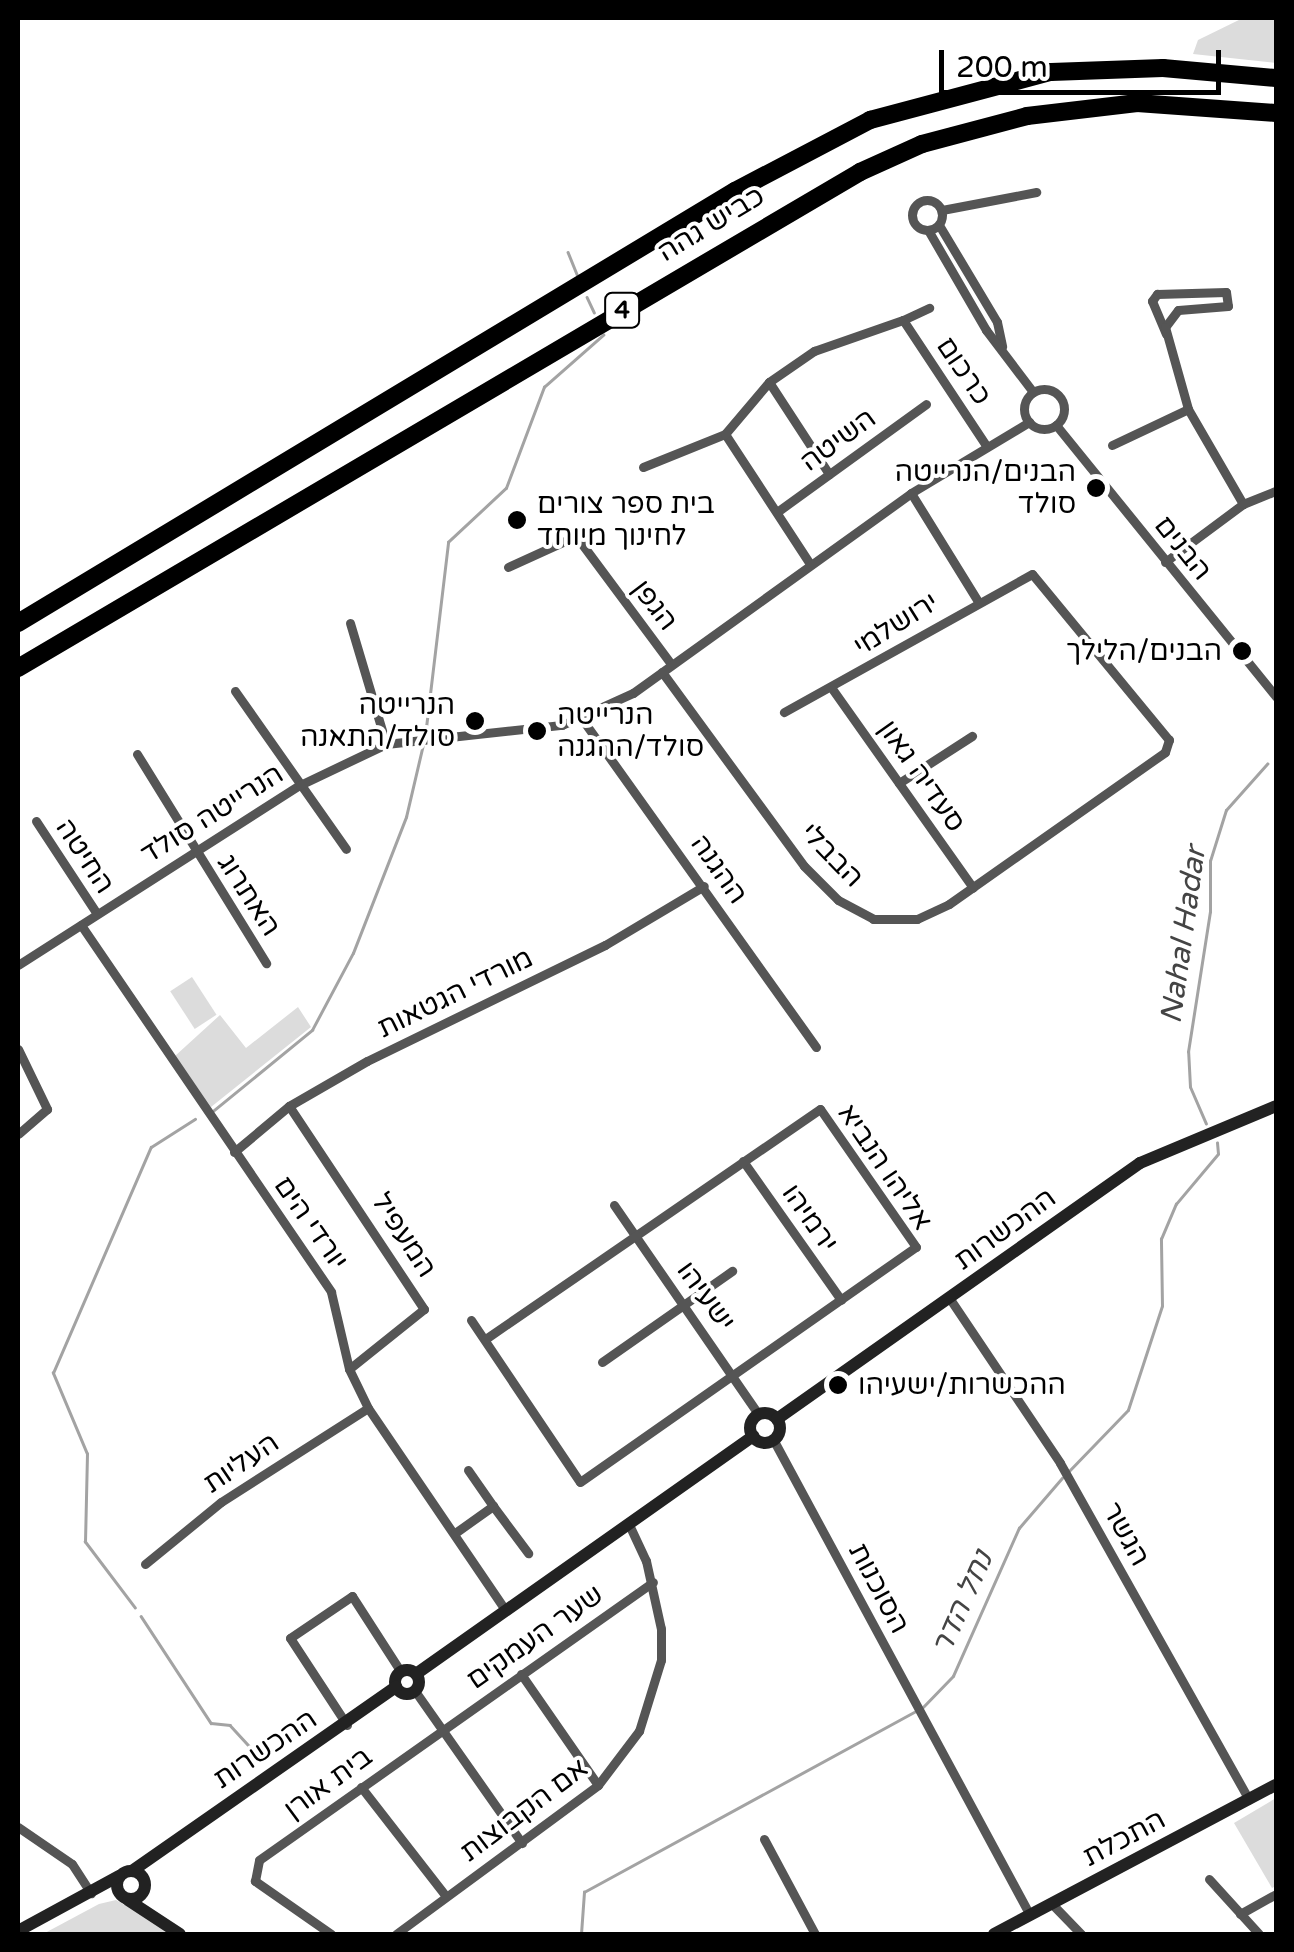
<!DOCTYPE html>
<html>
<head>
<meta charset="utf-8">
<style>
	body { margin:0 }
	#map { position:relative; width:1294px; height:1952px; overflow:hidden; background:#fff; font-family:"Varela Round","Noto Sans Hebrew",sans-serif }
	div>[style] { position:absolute }
	.green>* { inset:0; background:#dcdcdc; transform-origin:0 0 }
	.stream>* { height:2.5px; margin:-1.25px; padding:0 1.25px; transform-origin:1.25px; border-radius:1.25px; background:#a3a3a3 }
	.street>* { height:9px; margin:-4.5px; padding:0 4.5px; transform-origin:4.5px; border-radius:4.5px; background:#555 }
	.street>.ring { margin:-4.5px; padding:0; box-sizing:content-box; background:none; border:9px solid #555; border-radius:50% }
	.secondary>* { height:12px; margin:-6px; padding:0 6px; transform-origin:6px; border-radius:6px; background:#222 }
	.secondary>.ring { margin:-6px; padding:0; box-sizing:content-box; background:none; border:12px solid #222; border-radius:50% }
	.highway>* { height:18px; margin:-9px; padding:0 9px; transform-origin:9px; border-radius:9px; background:#000 }
	.dots>* { width:28px; height:28px; translate:-50% -50%; box-sizing:border-box; border:5px solid #fff; border-radius:50% }
	span { translate:-50% -50%; white-space:nowrap; text-align:center; line-height:1.15; -webkit-text-stroke:8px #fff; paint-order:stroke }
	.shield-label span { padding:2px 8px; background:#fff; border:2px solid; border-radius:8px; -webkit-text-stroke-width:0 }
	.shield-label { font-size:25px; color:#000; font-weight:700 }
	.street-label { font-size:28px; color:#000 }
	.poi-label { font-size:28px; color:#000 }
	.right { translate:-100% -50%; text-align:right }
	.left { translate:0 -50%; text-align:left }
	.water-label { font-size:30px; color:#444; font-style:italic }
	.frame { position:absolute; inset:0; border:20px solid #000; pointer-events:none }
	.scale { position:absolute; left:939px; top:50px; width:282px; height:45px; box-sizing:border-box; border:5px solid #000; border-top:0; padding-left:12px; font-size:30px; line-height:35px; white-space:nowrap; color:#000; -webkit-text-stroke:8px #fff; paint-order:stroke }
</style>
</head>
<body>
<div id="map">
	<div class="green">
		<div style="clip-path:polygon(1243px 18px,1276px 18px,1276px 63px,1193px 54px,1198px 40px)"></div>
		<div style="left:192px;top:977px;width:45px;height:26px;rotate:57deg"></div>
		<div style="clip-path:polygon(298px 1007px,311px 1027px,211px 1107px,175px 1056px,220px 1015px,246px 1048px)"></div>
		<div style="clip-path:polygon(1276px 1798px,1276px 1886px,1272px 1888px,1234px 1823px)"></div>
		<div style="clip-path:polygon(116px 1900px,176px 1934px,43px 1934px,99px 1904px)"></div>
	</div>
	<div class="stream">
		<div style="left:568px;top:252px;width:24px;rotate:68deg"></div>
		<div style="left:587px;top:297px;width:17px;rotate:65deg"></div>
		<div style="left:213px;top:1111px;width:128px;rotate:-39.3deg"></div>
		<div style="left:312px;top:1030px;width:87px;rotate:-62deg"></div>
		<div style="left:353px;top:953px;width:146px;rotate:-68.7deg"></div>
		<div style="left:406px;top:817px;width:83px;rotate:-76.8deg"></div>
		<div style="left:425px;top:736px;width:195px;rotate:-83.2deg"></div>
		<div style="left:448px;top:542px;width:79px;rotate:-43deg"></div>
		<div style="left:506px;top:488px;width:108px;rotate:-69.4deg"></div>
		<div style="left:544px;top:387px;width:79px;rotate:-41.4deg"></div>
		<div style="left:1206px;top:1124px;width:40px;rotate:-113.4deg"></div>
		<div style="left:1190px;top:1087px;width:35px;rotate:-93deg"></div>
		<div style="left:1188px;top:1052px;width:142px;rotate:-81.1deg"></div>
		<div style="left:1210px;top:912px;width:51px;rotate:-90deg"></div>
		<div style="left:1210px;top:861px;width:53px;rotate:-72.6deg"></div>
		<div style="left:1226px;top:810px;width:62px;rotate:-48.3deg"></div>
		<div style="left:1068px;top:1472px;width:86px;rotate:-45.9deg"></div>
		<div style="left:1128px;top:1410px;width:109px;rotate:-71.9deg"></div>
		<div style="left:1162px;top:1306px;width:67px;rotate:-90.9deg"></div>
		<div style="left:1161px;top:1239px;width:38px;rotate:-67deg"></div>
		<div style="left:1176px;top:1204px;width:65px;rotate:-50deg"></div>
		<div style="left:1218px;top:1154px;width:11px;rotate:-95deg"></div>
		<div style="left:135px;top:1608px;width:83px;rotate:-127.1deg"></div>
		<div style="left:85px;top:1542px;width:88px;rotate:-88.7deg"></div>
		<div style="left:87px;top:1454px;width:88px;rotate:-112.8deg"></div>
		<div style="left:53px;top:1373px;width:246px;rotate:-66.6deg"></div>
		<div style="left:151px;top:1147px;width:52px;rotate:-32.5deg"></div>
		<div style="left:141px;top:1616px;width:128px;rotate:56.8deg"></div>
		<div style="left:211px;top:1723px;width:19px;rotate:6deg"></div>
		<div style="left:230px;top:1725px;width:47px;rotate:47.6deg"></div>
		<div style="left:923px;top:1707px;width:43px;rotate:-45.9deg"></div>
		<div style="left:953px;top:1676px;width:162px;rotate:-66deg"></div>
		<div style="left:1019px;top:1528px;width:66px;rotate:-49.3deg"></div>
		<div style="left:581px;top:1934px;width:42px;rotate:-85.9deg"></div>
		<div style="left:584px;top:1892px;width:378px;rotate:-28.6deg"></div>
	</div>
	<div class="street">
		<div class="ring" style="left:912px;top:200px;width:21px;height:21px"></div>
		<div style="left:942px;top:210px;width:96px;rotate:-10.8deg"></div>
		<div style="left:939px;top:225px;width:113px;rotate:59.1deg"></div>
		<div style="left:997px;top:322px;width:25px;rotate:78deg"></div>
		<div style="left:928px;top:230px;width:116px;rotate:59.9deg"></div>
		<div style="left:986px;top:330px;width:78px;rotate:52.8deg"></div>
		<div style="left:903px;top:320px;width:29px;rotate:-25deg"></div>
		<div style="left:1166px;top:334px;width:36px;rotate:-113deg"></div>
		<div style="left:1152px;top:301px;width:9px;rotate:-54deg"></div>
		<div style="left:1157px;top:294px;width:69px;rotate:-1.7deg"></div>
		<div style="left:1226px;top:292px;width:14px;rotate:82deg"></div>
		<div style="left:1228px;top:306px;width:50px;rotate:175.4deg"></div>
		<div style="left:1178px;top:310px;width:21px;rotate:127deg"></div>
		<div style="left:1165px;top:327px;width:85px;rotate:74.3deg"></div>
		<div style="left:1188px;top:409px;width:110px;rotate:59.9deg"></div>
		<div style="left:769px;top:382px;width:55px;rotate:-34.6deg"></div>
		<div style="left:814px;top:351px;width:94px;rotate:-19.2deg"></div>
		<div style="left:903px;top:320px;width:152px;rotate:56.5deg"></div>
		<div class="ring" style="left:1024px;top:389px;width:31px;height:31px"></div>
		<div style="left:1056px;top:425px;width:350px;rotate:51deg"></div>
		<div style="left:725px;top:434px;width:155px;rotate:56.8deg"></div>
		<div style="left:1112px;top:445px;width:84px;rotate:-25.3deg"></div>
		<div style="left:643px;top:467px;width:88px;rotate:-21.9deg"></div>
		<div style="left:725px;top:434px;width:68px;rotate:-49.8deg"></div>
		<div style="left:769px;top:382px;width:110px;rotate:56.9deg"></div>
		<div style="left:911px;top:493px;width:126px;rotate:58.3deg"></div>
		<div style="left:777px;top:512px;width:184px;rotate:-35.9deg"></div>
		<div style="left:1165px;top:562px;width:97px;rotate:-36.6deg"></div>
		<div style="left:1243px;top:504px;width:35px;rotate:-22deg"></div>
		<div style="left:508px;top:567px;width:75px;rotate:-24.5deg"></div>
		<div style="left:576px;top:536px;width:159px;rotate:53.4deg"></div>
		<div style="left:350px;top:623px;width:126px;rotate:73.4deg"></div>
		<div style="left:662px;top:672px;width:240px;rotate:53.8deg"></div>
		<div style="left:804px;top:866px;width:48px;rotate:45deg"></div>
		<div style="left:838px;top:900px;width:40px;rotate:28deg"></div>
		<div style="left:873px;top:919px;width:44px"></div>
		<div style="left:917px;top:919px;width:35px;rotate:-25deg"></div>
		<div style="left:949px;top:904px;width:264px;rotate:-35.1deg"></div>
		<div style="left:1165px;top:752px;width:13px;rotate:-72deg"></div>
		<div style="left:1169px;top:740px;width:215px;rotate:-129.5deg"></div>
		<div style="left:1032px;top:574px;width:284px;rotate:150.9deg"></div>
		<div style="left:833px;top:690px;width:242px;rotate:54.7deg"></div>
		<div style="left:235px;top:691px;width:193px;rotate:54.9deg"></div>
		<div style="left:582px;top:719px;width:403px;rotate:54.5deg"></div>
		<div style="left:137px;top:754px;width:246px;rotate:58.3deg"></div>
		<div style="left:899px;top:783px;width:87px;rotate:-32.8deg"></div>
		<div style="left:36px;top:821px;width:111px;rotate:56.7deg"></div>
		<div style="left:81px;top:925px;width:444px;rotate:55.7deg"></div>
		<div style="left:331px;top:1292px;width:79px;rotate:76.8deg"></div>
		<div style="left:349px;top:1369px;width:43px;rotate:64deg"></div>
		<div style="left:368px;top:1408px;width:245px;rotate:55.8deg"></div>
		<div style="left:18px;top:965px;width:335px;rotate:-32.6deg"></div>
		<div style="left:300px;top:785px;width:95px;rotate:-25.5deg"></div>
		<div style="left:386px;top:744px;width:177px;rotate:-6.2deg"></div>
		<div style="left:562px;top:725px;width:78px;rotate:-24.3deg"></div>
		<div style="left:633px;top:693px;width:342px;rotate:-35.7deg"></div>
		<div style="left:911px;top:493px;width:138px;rotate:-31deg"></div>
		<div style="left:18px;top:1049px;width:67px;rotate:64.2deg"></div>
		<div style="left:47px;top:1109px;width:38px;rotate:139deg"></div>
		<div style="left:289px;top:1106px;width:244px;rotate:56.4deg"></div>
		<div style="left:424px;top:1309px;width:96px;rotate:141.3deg"></div>
		<div style="left:234px;top:1152px;width:72px;rotate:-39.9deg"></div>
		<div style="left:289px;top:1106px;width:90px;rotate:-30deg"></div>
		<div style="left:367px;top:1061px;width:265px;rotate:-26deg"></div>
		<div style="left:605px;top:945px;width:115px;rotate:-30.8deg"></div>
		<div style="left:743px;top:1161px;width:170px;rotate:54.8deg"></div>
		<div style="left:614px;top:1205px;width:255px;rotate:55.4deg"></div>
		<div style="left:950px;top:1299px;width:197px;rotate:56.1deg"></div>
		<div style="left:1060px;top:1463px;width:386px;rotate:60.7deg"></div>
		<div style="left:471px;top:1320px;width:195px;rotate:56.1deg"></div>
		<div style="left:580px;top:1482px;width:410px;rotate:-35deg"></div>
		<div style="left:916px;top:1247px;width:168px;rotate:-124.8deg"></div>
		<div style="left:820px;top:1109px;width:406px;rotate:145.5deg"></div>
		<div style="left:602px;top:1362px;width:159px;rotate:-35deg"></div>
		<div style="left:774px;top:1441px;width:539px;rotate:61.63deg"></div>
		<div style="left:468px;top:1470px;width:44px;rotate:55.2deg"></div>
		<div style="left:455px;top:1533px;width:47px;rotate:-35.4deg"></div>
		<div style="left:493px;top:1506px;width:59px;rotate:53.3deg"></div>
		<div style="left:145px;top:1564px;width:98px;rotate:-39.2deg"></div>
		<div style="left:221px;top:1502px;width:174px;rotate:-32.6deg"></div>
		<div style="left:521px;top:1674px;width:135px;rotate:55.3deg"></div>
		<div style="left:415px;top:1691px;width:186px;rotate:54.9deg"></div>
		<div style="left:347px;top:1725px;width:104px;rotate:-123.2deg"></div>
		<div style="left:290px;top:1638px;width:75px;rotate:-34.1deg"></div>
		<div style="left:352px;top:1596px;width:90px;rotate:57.2deg"></div>
		<div style="left:361px;top:1787px;width:138px;rotate:52.1deg"></div>
		<div style="left:18px;top:1827px;width:65px;rotate:34.4deg"></div>
		<div style="left:72px;top:1864px;width:35px;rotate:57deg"></div>
		<div style="left:764px;top:1839px;width:108px;rotate:61.8deg"></div>
		<div style="left:1209px;top:1879px;width:74px;rotate:47.7deg"></div>
		<div style="left:1052px;top:1904px;width:42px;rotate:46deg"></div>
		<div style="left:1240px;top:1914px;width:41px;rotate:-29.1deg"></div>
		<div style="left:331px;top:1934px;width:93px;rotate:-145.1deg"></div>
		<div style="left:255px;top:1881px;width:21px;rotate:-79deg"></div>
		<div style="left:259px;top:1860px;width:482px;rotate:-35.2deg"></div>
		<div style="left:396px;top:1934px;width:251px;rotate:-36.4deg"></div>
		<div style="left:598px;top:1785px;width:68px;rotate:-52.8deg"></div>
		<div style="left:639px;top:1731px;width:74px;rotate:-72.8deg"></div>
		<div style="left:661px;top:1660px;width:31px;rotate:-90deg"></div>
		<div style="left:661px;top:1629px;width:70px;rotate:-102.4deg"></div>
		<div style="left:646px;top:1561px;width:40px;rotate:-115deg"></div>
	</div>
	<div class="secondary">
		<div class="ring" style="left:750px;top:1413px;width:18px;height:18px"></div>
		<div style="left:777px;top:1419px;width:444px;rotate:-35.2deg"></div>
		<div style="left:1140px;top:1163px;width:147px;rotate:-22.7deg"></div>
		<div class="ring" style="left:395px;top:1670px;width:12px;height:12px"></div>
		<div style="left:416px;top:1674px;width:413px;rotate:-35.2deg"></div>
		<div class="ring" style="left:117px;top:1871px;width:16px;height:16px"></div>
		<div style="left:132px;top:1871px;width:322px;rotate:-34.9deg"></div>
		<div style="left:128px;top:1900px;width:62px;rotate:33.2deg"></div>
		<div style="left:18px;top:1931px;width:115px;rotate:-28.6deg"></div>
		<div style="left:994px;top:1934px;width:319px;rotate:-27.9deg"></div>
	</div>
	<div class="highway">
		<div style="left:18px;top:623px;width:837px;rotate:-31.07deg"></div>
		<div style="left:735px;top:191px;width:153px;rotate:-27.7deg"></div>
		<div style="left:870px;top:120px;width:187px;rotate:-14.9deg"></div>
		<div style="left:1051px;top:72px;width:112px;rotate:-2deg"></div>
		<div style="left:1163px;top:68px;width:113px;rotate:5.1deg"></div>
		<div style="left:18px;top:668px;width:977px;rotate:-30.5deg"></div>
		<div style="left:860px;top:172px;width:68px;rotate:-24.3deg"></div>
		<div style="left:922px;top:144px;width:109px;rotate:-14.9deg"></div>
		<div style="left:1027px;top:116px;width:111px;rotate:-6.7deg"></div>
		<div style="left:1137px;top:103px;width:139px;rotate:4.1deg"></div>
	</div>
	<div class="dots">
		<div style="left:1096px;top:488px;background:#000"></div>
		<div style="left:517px;top:520px;background:#000"></div>
		<div style="left:1242px;top:651px;background:#000"></div>
		<div style="left:475px;top:721px;background:#000"></div>
		<div style="left:537px;top:731px;background:#000"></div>
		<div style="left:838px;top:1385px;background:#000"></div>
	</div>
	<div class="shield-label">
		<span style="left:622px;top:310px">4</span>
	</div>
	<div class="street-label">
		<span style="left:711px;top:224px;rotate:-31deg">כביש גהה</span>
		<span style="left:964px;top:371px;rotate:56deg">כרכום</span>
		<span style="left:838px;top:440px;rotate:-36deg">השיטה</span>
		<span style="left:1183px;top:548px;rotate:51deg">הבנים</span>
		<span style="left:655px;top:605px;rotate:53deg">הגפן</span>
		<span style="left:896px;top:624px;rotate:-32deg">ירושלמי</span>
		<span style="left:922px;top:776px;rotate:55deg">סעדיה גאון</span>
		<span style="left:212px;top:814px;rotate:-32deg">הנרייטה סולד</span>
		<span style="left:832px;top:855px;rotate:46deg">הבבלי</span>
		<span style="left:85px;top:856px;rotate:57deg">החיטה</span>
		<span style="left:719px;top:869px;rotate:55deg">ההגנה</span>
		<span style="left:249px;top:895px;rotate:57deg">האתרוג</span>
		<span style="left:455px;top:993px;rotate:-26deg">מורדי הגטאות</span>
		<span style="left:885px;top:1167px;rotate:56deg">אליהו הנביא</span>
		<span style="left:810px;top:1218px;rotate:55deg">ירמיהו</span>
		<span style="left:311px;top:1223px;rotate:55deg">יורדי הים</span>
		<span style="left:1005px;top:1229px;rotate:-36deg">ההכשרות</span>
		<span style="left:404px;top:1235px;rotate:57deg">המעפיל</span>
		<span style="left:706px;top:1296px;rotate:54deg">ישעיהו</span>
		<span style="left:241px;top:1463px;rotate:-34deg">העליות</span>
		<span style="left:1126px;top:1534px;rotate:61deg">הגשר</span>
		<span style="left:879px;top:1588px;rotate:62deg">הסוכנות</span>
		<span style="left:535px;top:1637px;rotate:-35deg">שער העמקים</span>
		<span style="left:265px;top:1749px;rotate:-34deg">ההכשרות</span>
		<span style="left:328px;top:1783px;rotate:-36deg">בית אורן</span>
		<span style="left:524px;top:1810px;rotate:-37deg">אם הקבוצות</span>
		<span style="left:1124px;top:1838px;rotate:-28deg">התכלת</span>
	</div>
	<div class="poi-label">
		<span class="right" style="left:1076px;top:488px">הבנים/הנרייטה<br>סולד</span>
		<span class="left" style="left:537px;top:520px">בית ספר צורים<br>לחינוך מיוחד</span>
		<span class="right" style="left:1222px;top:651px">הבנים/הלילך</span>
		<span class="right" style="left:455px;top:721px">הנרייטה<br>סולד/התאנה</span>
		<span class="left" style="left:557px;top:731px">הנרייטה<br>סולד/ההגנה</span>
		<span class="left" style="left:858px;top:1385px">ההכשרות/ישעיהו</span>
	</div>
	<div class="water-label">
		<span style="left:1184px;top:935px;rotate:-82deg">Nahal Hadar</span>
		<span style="left:963px;top:1603px;rotate:-66deg">נחל הדר</span>
	</div>
	<div class="frame"></div>
	<div class="scale">200 m</div>
</div>
</body>
</html>
